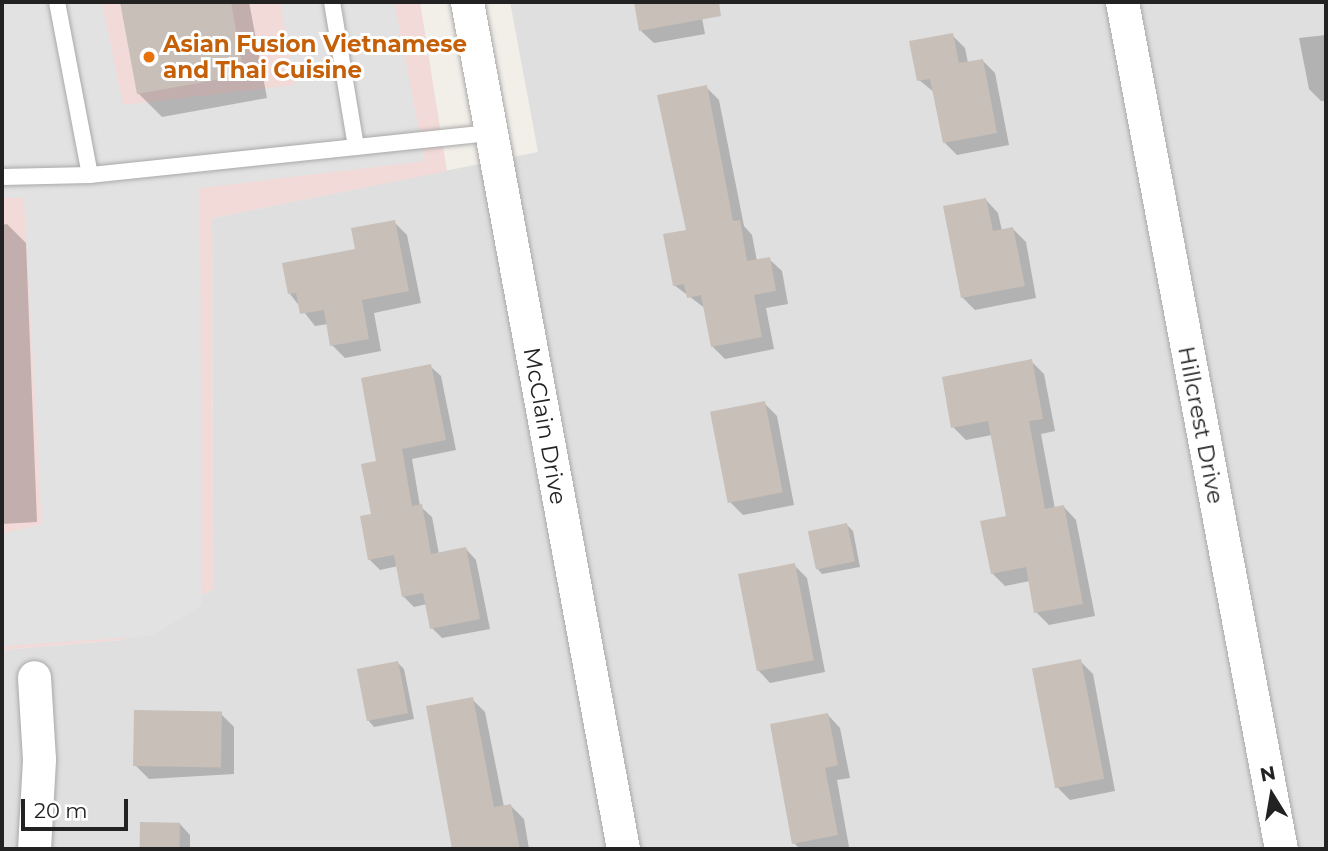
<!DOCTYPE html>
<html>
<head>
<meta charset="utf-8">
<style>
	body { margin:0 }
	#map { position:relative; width:1328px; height:851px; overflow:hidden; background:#f2efe9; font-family:Montserrat,sans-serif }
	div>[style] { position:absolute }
	.residential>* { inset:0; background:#e0dfdf }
	.commercial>* { inset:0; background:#f2dad9 }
	.parking>* { inset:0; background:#e2e2e2 }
	.shadow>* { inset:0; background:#0003 }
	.building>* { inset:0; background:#c7bfb8; transform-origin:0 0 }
	.roads { filter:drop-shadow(0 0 2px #a9a9a9) drop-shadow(0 0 2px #a9a9a9) }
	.service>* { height:16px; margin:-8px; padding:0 8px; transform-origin:8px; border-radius:8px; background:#fff }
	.minor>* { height:33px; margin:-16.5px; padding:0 16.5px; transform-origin:16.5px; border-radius:16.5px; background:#fff }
	.dots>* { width:19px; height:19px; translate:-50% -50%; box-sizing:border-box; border:4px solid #fff; border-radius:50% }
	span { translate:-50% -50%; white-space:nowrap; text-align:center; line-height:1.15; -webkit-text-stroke:6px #fff; paint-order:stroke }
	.food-label { font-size:23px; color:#c56008; font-weight:700 }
	.left { translate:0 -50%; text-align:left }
	.street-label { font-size:23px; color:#222 }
	.frame { position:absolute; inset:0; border:4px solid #222; pointer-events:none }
	.north { position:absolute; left:1237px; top:760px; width:70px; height:70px; -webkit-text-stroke:5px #fff; paint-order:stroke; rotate:349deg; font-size:19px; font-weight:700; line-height:28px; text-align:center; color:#222 }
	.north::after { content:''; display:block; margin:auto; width:24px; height:32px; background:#222; clip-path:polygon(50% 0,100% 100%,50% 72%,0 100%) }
	.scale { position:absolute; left:21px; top:799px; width:107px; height:32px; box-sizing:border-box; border:4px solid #222; border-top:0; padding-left:9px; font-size:21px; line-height:24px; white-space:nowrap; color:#222; -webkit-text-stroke:5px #fff; paint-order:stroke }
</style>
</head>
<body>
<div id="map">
	<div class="residential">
		<div style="clip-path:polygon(510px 2px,1326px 2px,1326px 849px,2px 849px,2px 650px,122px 640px,213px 589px,212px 218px,538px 152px)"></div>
	</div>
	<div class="commercial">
		<div style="clip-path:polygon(2px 2px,420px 2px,447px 171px,212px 218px,213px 589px,122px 640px,2px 650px)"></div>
	</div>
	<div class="parking">
		<div style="clip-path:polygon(2px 2px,102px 2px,123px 105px,295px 85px,280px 2px,394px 2px,425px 161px,200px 188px,202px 605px,152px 636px,2px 646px,2px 534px,42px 524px,24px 198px,2px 198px)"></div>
	</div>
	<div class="shadow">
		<div style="clip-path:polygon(122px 2px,249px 2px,267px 98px,162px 117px,138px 93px)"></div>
		<div style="clip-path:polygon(636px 2px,699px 2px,705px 34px,654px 43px,641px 31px)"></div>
		<div style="clip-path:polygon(952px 35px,965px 48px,968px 63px,983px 61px,995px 73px,1009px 145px,957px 155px,944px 142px,935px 93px,919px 80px)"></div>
		<div style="clip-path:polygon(1326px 35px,1326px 101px,1321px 101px,1309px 89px,1299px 38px)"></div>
		<div style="clip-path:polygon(706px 87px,719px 100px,744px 226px,752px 235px,757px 261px,769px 259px,782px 271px,788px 304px,766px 308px,774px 349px,725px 359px,712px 346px,706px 309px,674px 285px,688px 231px)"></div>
		<div style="clip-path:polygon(986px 200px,998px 213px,1002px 231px,1013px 229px,1026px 242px,1036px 298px,975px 310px,962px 297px)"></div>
		<div style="clip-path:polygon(394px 222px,407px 235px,421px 303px,374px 313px,381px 351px,345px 358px,332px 345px,328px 324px,315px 326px,290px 294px)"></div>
		<div style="clip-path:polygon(7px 224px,26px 243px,37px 522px,2px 524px,2px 225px)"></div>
		<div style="clip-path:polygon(1031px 361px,1044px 374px,1055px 431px,1041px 434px,1055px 509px,1064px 507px,1076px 520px,1095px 616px,1049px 625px,1036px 612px,1030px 581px,1005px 586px,992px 573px,1008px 517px,992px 435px,966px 440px,953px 427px)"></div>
		<div style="clip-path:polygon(430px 366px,441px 376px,456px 450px,412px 459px,420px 506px,432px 517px,439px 554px,466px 549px,476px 560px,490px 629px,442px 638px,432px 628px,427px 604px,414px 607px,403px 596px,398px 566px,380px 570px,369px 559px,378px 462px)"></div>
		<div style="clip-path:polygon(764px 403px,777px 416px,794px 505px,743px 515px,730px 502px)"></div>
		<div style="clip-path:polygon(847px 525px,853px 531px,860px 567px,822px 574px,816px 567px)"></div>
		<div style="clip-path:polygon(794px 565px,807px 578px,825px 672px,770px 683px,758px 670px)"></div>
		<div style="clip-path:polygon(1080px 661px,1093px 674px,1115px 791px,1070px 800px,1057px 787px)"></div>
		<div style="clip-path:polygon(398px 663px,404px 669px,414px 719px,374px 727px,368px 720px)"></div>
		<div style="clip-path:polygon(472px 699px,485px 712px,504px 807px,511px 806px,524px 819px,529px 849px,454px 849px,428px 707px)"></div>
		<div style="clip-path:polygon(221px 714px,234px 727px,234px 774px,149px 779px,136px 766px)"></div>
		<div style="clip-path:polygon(828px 715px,840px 728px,850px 778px,837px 780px,849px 847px,800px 849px,794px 843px)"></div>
		<div style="clip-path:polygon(141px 823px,180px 824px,190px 835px,190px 849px,140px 849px)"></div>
	</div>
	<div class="building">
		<div style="clip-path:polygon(120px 2px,231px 2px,244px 75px,137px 94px)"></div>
		<div style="clip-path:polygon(634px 2px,719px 2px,721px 16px,639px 31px)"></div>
		<div style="clip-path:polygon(953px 33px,959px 63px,983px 59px,997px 133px,943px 143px,930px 79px,917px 81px,909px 41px)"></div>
		<div style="clip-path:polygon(707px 85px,733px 221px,740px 220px,747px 261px,770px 257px,776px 291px,754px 295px,762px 337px,711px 347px,701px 295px,687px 298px,684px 284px,673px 286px,663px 234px,686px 230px,657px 95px)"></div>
		<div style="clip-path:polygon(986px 198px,993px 231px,1013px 227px,1025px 286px,961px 298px,943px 206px)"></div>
		<div style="clip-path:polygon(395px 220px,409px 291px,362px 300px,369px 339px,330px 346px,324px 310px,300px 314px,296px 293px,288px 294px,282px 263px,355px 249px,351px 228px)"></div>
		<div style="clip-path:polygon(1032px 359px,1043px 419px,1029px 421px,1045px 509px,1064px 505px,1083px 604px,1034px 613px,1026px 567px,991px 574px,980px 521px,1006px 516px,988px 421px,951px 428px,942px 377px)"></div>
		<div style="clip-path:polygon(431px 364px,446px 440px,402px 449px,412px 506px,422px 504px,431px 554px,466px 547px,480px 619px,430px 629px,423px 593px,402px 597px,394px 555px,368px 560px,360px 516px,371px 514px,361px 464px,376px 461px,361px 378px)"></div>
		<div style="left:765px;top:401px;width:93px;height:56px;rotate:79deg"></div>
		<div style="left:847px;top:523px;width:39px;height:40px;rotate:78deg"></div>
		<div style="left:795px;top:563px;width:99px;height:58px;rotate:79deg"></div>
		<div style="left:1081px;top:659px;width:122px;height:50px;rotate:79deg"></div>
		<div style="left:398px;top:661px;width:53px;height:42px;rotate:79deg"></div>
		<div style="clip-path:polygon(473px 697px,494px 807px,511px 804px,520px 849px,452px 849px,426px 706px)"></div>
		<div style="left:134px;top:710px;width:88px;height:56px;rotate:1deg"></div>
		<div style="clip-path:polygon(828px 713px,838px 765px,825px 768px,838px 835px,792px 844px,770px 724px)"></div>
		<div style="left:140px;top:822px;width:40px;height:27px;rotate:1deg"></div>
	</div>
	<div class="roads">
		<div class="service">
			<div style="left:57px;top:2px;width:176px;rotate:79.2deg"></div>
			<div style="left:332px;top:2px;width:147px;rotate:80.6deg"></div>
			<div style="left:2px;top:177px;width:88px;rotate:-1.3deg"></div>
			<div style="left:90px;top:175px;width:403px;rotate:-6deg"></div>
		</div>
		<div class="minor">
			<div style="left:467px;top:2px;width:861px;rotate:79.56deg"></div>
			<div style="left:1122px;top:2px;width:862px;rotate:79.37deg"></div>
			<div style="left:34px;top:849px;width:90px;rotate:-86.8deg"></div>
			<div style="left:39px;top:759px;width:82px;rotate:-93.5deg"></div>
		</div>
	</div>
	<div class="dots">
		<div style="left:149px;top:57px;background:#e8710a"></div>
	</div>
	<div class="food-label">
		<span class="left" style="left:163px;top:57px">Asian Fusion Vietnamese<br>and Thai Cuisine</span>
	</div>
	<div class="street-label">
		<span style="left:1201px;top:425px;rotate:79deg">Hillcrest Drive</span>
		<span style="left:545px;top:426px;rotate:80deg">McClain Drive</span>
	</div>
	<div class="frame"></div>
	<div class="north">N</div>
	<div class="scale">20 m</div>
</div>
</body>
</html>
